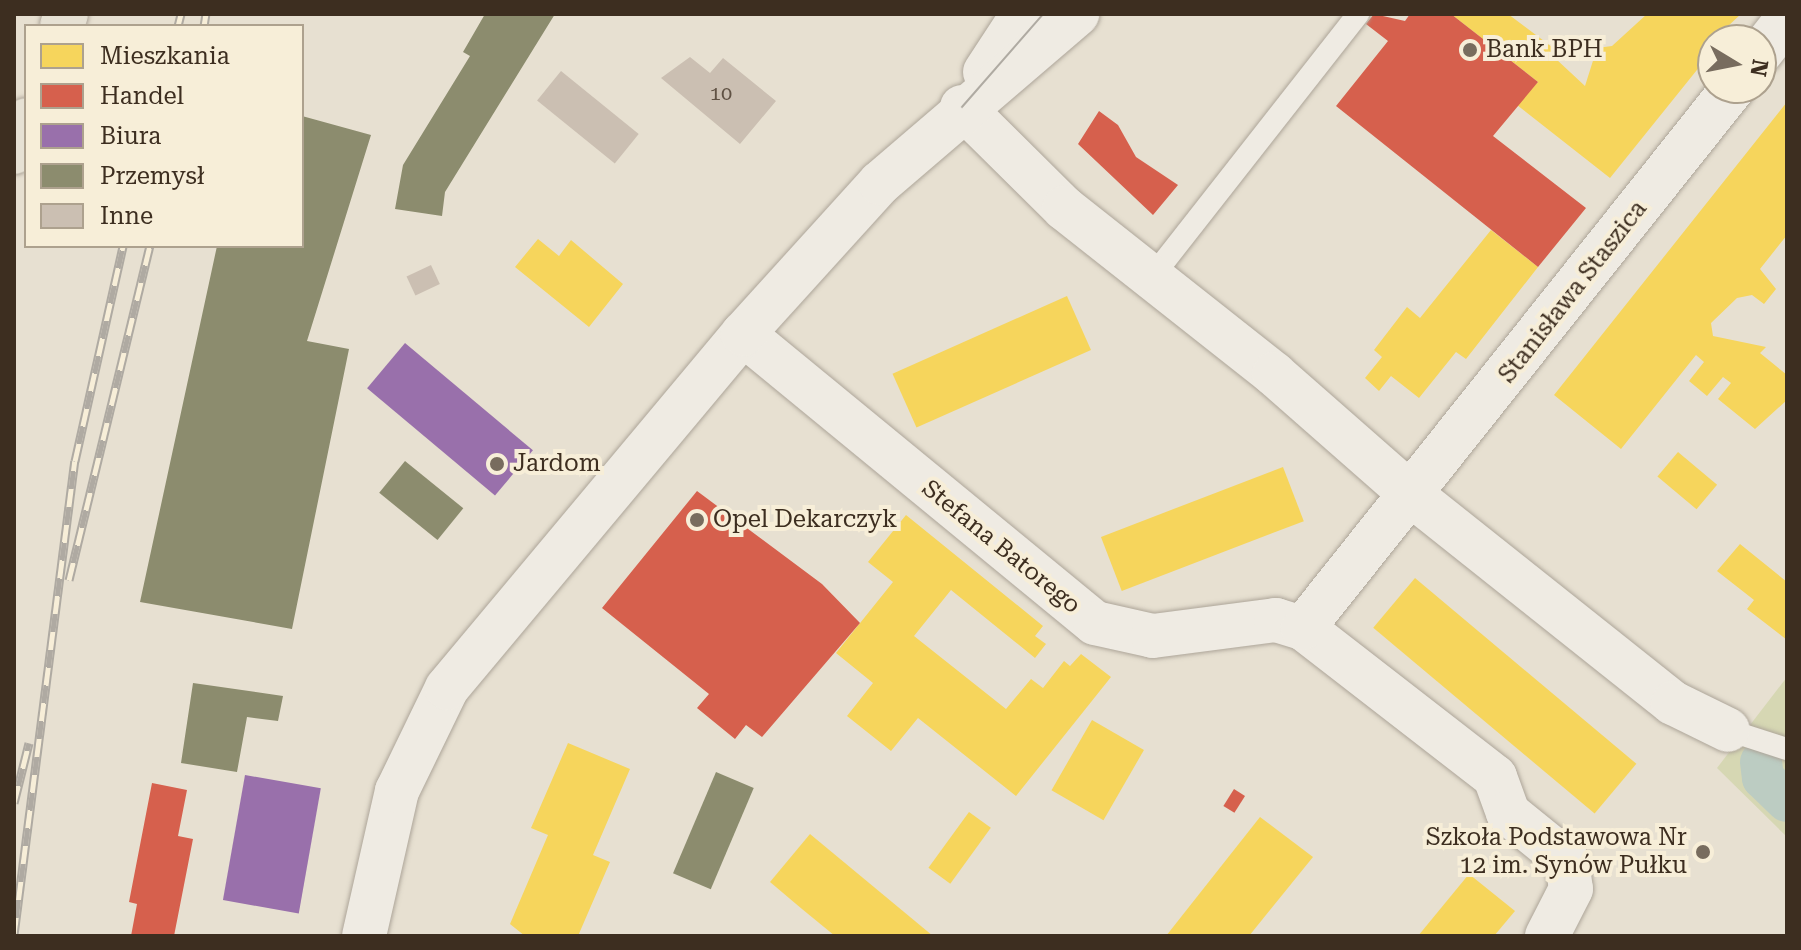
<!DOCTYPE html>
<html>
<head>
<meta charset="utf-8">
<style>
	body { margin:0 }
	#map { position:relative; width:1801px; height:950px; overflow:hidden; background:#e7e0d1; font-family:"Roboto Serif",serif }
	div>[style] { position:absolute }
	.green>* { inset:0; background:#d6d7b3 }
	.homes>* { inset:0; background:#f6d55c; transform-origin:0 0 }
	.shops>* { inset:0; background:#d6604d; transform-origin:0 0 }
	.offices>* { inset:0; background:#9970ab; transform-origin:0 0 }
	.industry>* { inset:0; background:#8c8c6e; transform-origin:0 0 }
	.canal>* { height:42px; margin:-21px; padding:0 21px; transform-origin:21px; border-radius:21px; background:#bcccc2 }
	.building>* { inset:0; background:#cbbfb2; transform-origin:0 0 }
	.roads { filter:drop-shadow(0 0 2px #ada599) drop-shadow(0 0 2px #ada599) }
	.lane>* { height:22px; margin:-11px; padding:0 11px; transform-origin:11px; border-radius:11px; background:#efebe3 }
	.street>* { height:44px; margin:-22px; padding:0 22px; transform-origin:22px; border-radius:22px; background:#efebe3 }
	.secondary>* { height:44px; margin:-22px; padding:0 22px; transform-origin:22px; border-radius:22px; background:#efebe3 }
	.primary>* { height:44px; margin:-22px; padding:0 22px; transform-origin:22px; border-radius:22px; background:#e6e1d4 }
	.tram>* { height:2px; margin:-1px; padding:0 1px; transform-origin:1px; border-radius:1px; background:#afaaa2 }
	.rail>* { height:9px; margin-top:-4.5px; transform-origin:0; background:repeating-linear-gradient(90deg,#f7eed8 0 18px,#afaaa2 0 36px); box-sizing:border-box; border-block:2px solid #afaaa2 }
	.dots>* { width:22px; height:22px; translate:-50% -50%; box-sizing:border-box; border:4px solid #f7eed8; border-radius:50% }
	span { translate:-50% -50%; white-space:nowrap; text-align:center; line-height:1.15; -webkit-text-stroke:8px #f7eed8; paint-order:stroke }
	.number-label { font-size:20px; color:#605244 }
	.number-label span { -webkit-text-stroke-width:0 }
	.poi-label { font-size:24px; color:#3d2e20 }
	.left { translate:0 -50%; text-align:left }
	.right { translate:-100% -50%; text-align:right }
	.street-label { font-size:24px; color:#3d2e20 }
	.frame { position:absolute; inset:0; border:16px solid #3d2e20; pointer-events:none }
	.legend { position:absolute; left:24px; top:24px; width:280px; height:224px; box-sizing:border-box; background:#f7eed8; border:2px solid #ada18e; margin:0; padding:10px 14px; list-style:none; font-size:24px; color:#3d2e20 }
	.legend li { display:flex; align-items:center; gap:16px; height:40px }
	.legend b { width:40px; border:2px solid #ada18e }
	.north { position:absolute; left:1697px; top:24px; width:80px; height:80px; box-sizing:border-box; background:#f7eed8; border:2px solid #ada18e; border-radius:50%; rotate:100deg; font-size:22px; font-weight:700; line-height:32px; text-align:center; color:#3d2e20 }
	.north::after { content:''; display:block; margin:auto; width:28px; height:36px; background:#786c5e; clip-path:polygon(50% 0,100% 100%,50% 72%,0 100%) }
</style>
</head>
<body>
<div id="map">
	<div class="green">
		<div style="clip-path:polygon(1787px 677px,1787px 837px,1717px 768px)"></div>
	</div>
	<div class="homes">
		<div style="clip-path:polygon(1451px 14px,1508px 14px,1560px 53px,1556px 59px,1585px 86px,1597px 48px,1612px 46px,1647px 14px,1741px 14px,1713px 40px,1713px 50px,1610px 178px,1517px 105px,1538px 82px)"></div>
		<div style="clip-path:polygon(1787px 102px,1787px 235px,1760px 269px,1776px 289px,1764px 304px,1752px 295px,1737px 298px,1711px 323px,1713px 336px,1766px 347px,1760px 353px,1787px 375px,1787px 400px,1755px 429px,1718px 399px,1731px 383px,1723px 377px,1707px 396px,1689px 381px,1704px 362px,1696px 355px,1621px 449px,1554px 395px)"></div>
		<div style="clip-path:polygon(1491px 230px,1538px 267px,1466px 359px,1456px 352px,1419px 398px,1391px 376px,1379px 391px,1365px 378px,1382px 357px,1374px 350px,1407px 307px,1420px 318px)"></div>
		<div style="clip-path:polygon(538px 239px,559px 256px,571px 240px,623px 284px,589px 327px,515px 267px)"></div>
		<div style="left:1067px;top:296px;width:59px;height:191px;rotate:66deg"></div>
		<div style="left:1678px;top:452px;width:51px;height:32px;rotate:40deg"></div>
		<div style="left:1283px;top:467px;width:58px;height:195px;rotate:69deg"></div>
		<div style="clip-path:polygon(906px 515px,1043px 626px,1035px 636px,1046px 644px,1035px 658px,951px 590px,914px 636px,1006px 709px,1031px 679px,1043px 688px,1064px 661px,1070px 666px,1081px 654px,1111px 677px,1016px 796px,918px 718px,891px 751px,847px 716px,873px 683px,836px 653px,893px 582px,868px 562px)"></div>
		<div style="clip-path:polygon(1740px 544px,1787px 582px,1787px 640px,1747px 609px,1754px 600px,1717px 571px)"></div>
		<div style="left:1415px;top:578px;width:289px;height:65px;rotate:40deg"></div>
		<div style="left:1092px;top:720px;width:60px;height:81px;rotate:30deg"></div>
		<div style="clip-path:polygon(568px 743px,630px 769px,593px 855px,610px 862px,578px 936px,525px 936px,510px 924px,548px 835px,531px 828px)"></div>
		<div style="left:969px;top:812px;width:27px;height:69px;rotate:36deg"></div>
		<div style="clip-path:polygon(1260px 817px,1313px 857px,1249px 936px,1166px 936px)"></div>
		<div style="clip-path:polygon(810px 834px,933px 936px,835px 936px,802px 909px,770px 882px)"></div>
		<div style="clip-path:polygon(1469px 874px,1515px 911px,1494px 936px,1418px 936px)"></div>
	</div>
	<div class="shops">
		<div style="clip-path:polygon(1374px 14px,1405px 21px,1410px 14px,1451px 14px,1538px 82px,1493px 136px,1586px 208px,1538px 267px,1336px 106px,1388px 41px,1366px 24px)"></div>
		<div style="clip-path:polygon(1099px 111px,1118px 125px,1136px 157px,1178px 185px,1153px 215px,1078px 144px)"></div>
		<div style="clip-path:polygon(697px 491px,822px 584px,860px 623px,762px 737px,746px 725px,735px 739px,697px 708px,709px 694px,602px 608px)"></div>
		<div style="clip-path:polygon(152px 783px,187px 790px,178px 836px,193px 839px,174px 936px,131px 936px,137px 904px,129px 902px)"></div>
		<div style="left:1234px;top:789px;width:13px;height:20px;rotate:32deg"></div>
	</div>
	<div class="offices">
		<div style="left:405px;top:343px;width:167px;height:59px;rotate:40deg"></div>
		<div style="left:245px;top:775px;width:77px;height:127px;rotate:10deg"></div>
	</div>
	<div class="industry">
		<div style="clip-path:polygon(485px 14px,555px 14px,445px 192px,442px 216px,395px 209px,403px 165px,470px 56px,463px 52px)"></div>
		<div style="clip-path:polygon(302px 116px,371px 135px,307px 341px,349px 349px,292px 629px,140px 602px,217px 246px,302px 246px)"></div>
		<div style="left:405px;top:461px;width:75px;height:41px;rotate:39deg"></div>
		<div style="clip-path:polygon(193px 683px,283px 696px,278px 721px,247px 717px,237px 772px,181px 763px)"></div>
		<div style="left:716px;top:772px;width:41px;height:110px;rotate:23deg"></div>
	</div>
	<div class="canal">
		<div style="left:1761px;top:762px;width:16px;rotate:83deg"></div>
		<div style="left:1763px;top:778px;width:33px;rotate:44deg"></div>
	</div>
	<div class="building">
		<div style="clip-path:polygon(690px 57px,710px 73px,723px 58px,776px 101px,740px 144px,661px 78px)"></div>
		<div style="left:561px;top:71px;width:100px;height:38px;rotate:39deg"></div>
		<div style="left:431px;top:265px;width:21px;height:27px;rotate:65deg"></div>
	</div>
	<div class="roads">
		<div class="lane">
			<div style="left:1152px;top:277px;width:334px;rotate:-51.9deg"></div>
			<div style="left:1728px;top:730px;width:62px;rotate:17.9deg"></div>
		</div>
		<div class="street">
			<div style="left:1761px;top:52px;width:42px;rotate:-51.8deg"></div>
			<div style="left:962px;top:107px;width:144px;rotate:44.7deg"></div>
			<div style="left:1064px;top:208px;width:268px;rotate:38.3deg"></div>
			<div style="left:1274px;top:374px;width:186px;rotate:41.3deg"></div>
			<div style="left:1414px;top:497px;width:331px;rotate:38.5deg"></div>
			<div style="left:1673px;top:703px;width:61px;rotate:26.1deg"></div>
			<div style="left:743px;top:334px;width:455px;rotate:39.4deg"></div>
			<div style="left:1095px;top:623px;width:59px;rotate:12.6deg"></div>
			<div style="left:1153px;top:636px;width:124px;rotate:-7.4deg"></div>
			<div style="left:1276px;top:620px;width:28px;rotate:17deg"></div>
			<div style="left:1303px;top:628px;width:243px;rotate:37.8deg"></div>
			<div style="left:1495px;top:777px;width:38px;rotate:70deg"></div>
			<div style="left:1508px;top:813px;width:76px;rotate:39.1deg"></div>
			<div style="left:1567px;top:861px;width:28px;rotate:82deg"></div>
			<div style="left:1571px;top:889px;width:53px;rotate:117.1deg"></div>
			<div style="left:1303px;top:628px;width:690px;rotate:-51.47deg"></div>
		</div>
		<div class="secondary">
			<div style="left:985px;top:72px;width:69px;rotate:-56.8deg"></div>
			<div style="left:364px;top:936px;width:149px;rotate:-77.2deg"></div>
			<div style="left:397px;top:791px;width:114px;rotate:-64.1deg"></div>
			<div style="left:447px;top:688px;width:461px;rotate:-50.1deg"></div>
			<div style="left:743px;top:334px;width:204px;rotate:-47.8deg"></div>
			<div style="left:880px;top:183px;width:260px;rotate:-40.6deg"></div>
		</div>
		<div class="primary">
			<div style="left:62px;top:26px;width:13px;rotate:-72deg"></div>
			<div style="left:14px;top:152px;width:34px;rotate:-69deg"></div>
		</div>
	</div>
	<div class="tram">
		<div style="left:962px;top:107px;width:123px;rotate:-48.9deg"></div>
	</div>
	<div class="rail">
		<div style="left:178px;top:26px;width:12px;rotate:-76deg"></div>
		<div style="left:204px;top:26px;width:12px;rotate:-81deg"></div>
		<div style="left:69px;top:580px;width:344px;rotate:-76.4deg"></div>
		<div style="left:14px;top:803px;width:62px;rotate:-76deg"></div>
		<div style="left:14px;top:935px;width:478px;rotate:-82.7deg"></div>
		<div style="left:75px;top:461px;width:220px;rotate:-77.4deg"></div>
	</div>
	<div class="dots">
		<div style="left:1470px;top:50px;background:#786c5e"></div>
		<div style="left:497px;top:464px;background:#786c5e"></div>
		<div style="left:697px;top:520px;background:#786c5e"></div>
		<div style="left:1703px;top:852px;background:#786c5e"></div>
	</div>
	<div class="number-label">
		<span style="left:721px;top:93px">10</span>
	</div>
	<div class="poi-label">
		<span class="left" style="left:1486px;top:50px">Bank BPH</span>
		<span class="left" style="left:513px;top:464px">Jardom</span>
		<span class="left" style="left:713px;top:520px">Opel Dekarczyk</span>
		<span class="right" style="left:1687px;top:852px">Szkoła Podstawowa Nr<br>12 im. Synów Pułku</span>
	</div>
	<div class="street-label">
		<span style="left:1573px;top:292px;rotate:-52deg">Stanisława Staszica</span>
		<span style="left:1001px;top:547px;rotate:39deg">Stefana Batorego</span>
	</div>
	<div class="frame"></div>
	<ul class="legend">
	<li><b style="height:22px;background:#f6d55c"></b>Mieszkania</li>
	<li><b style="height:22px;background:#d6604d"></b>Handel</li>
	<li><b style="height:22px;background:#9970ab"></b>Biura</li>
	<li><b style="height:22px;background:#8c8c6e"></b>Przemysł</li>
	<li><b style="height:22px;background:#cbbfb2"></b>Inne</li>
	</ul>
	<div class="north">N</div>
</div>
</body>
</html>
